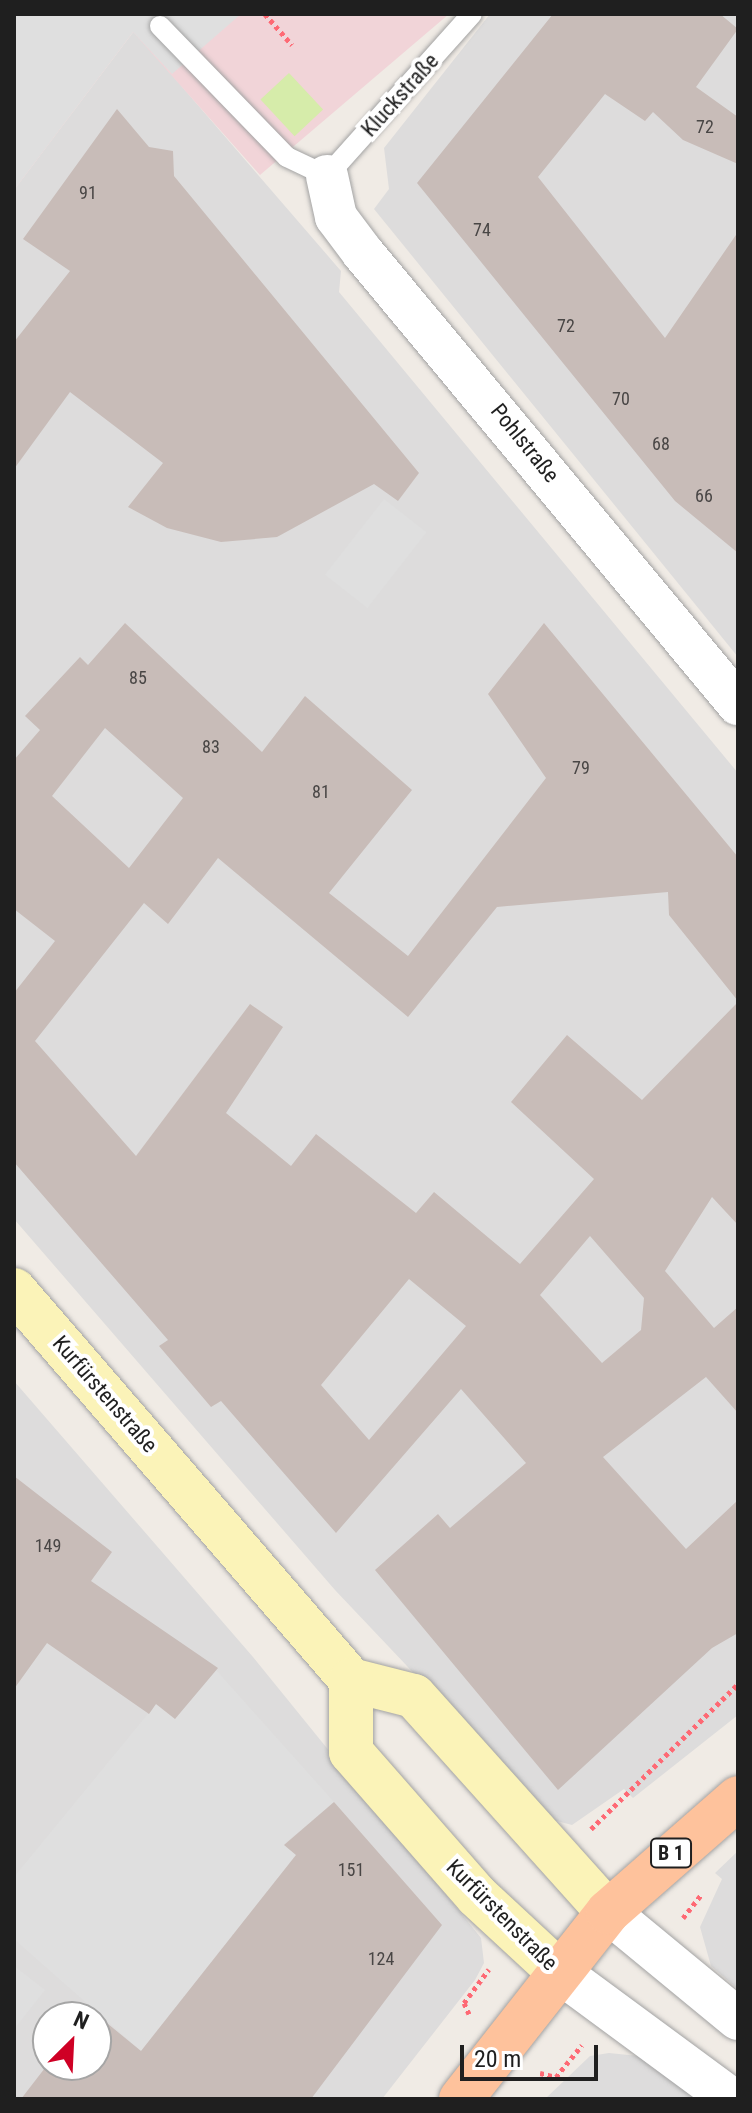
<!DOCTYPE html>
<html>
<head>
<meta charset="utf-8">
<style>
	body { margin:0 }
	#map { position:relative; width:752px; height:2113px; overflow:hidden; background:#f0ebe5; font-family:"Roboto Condensed",sans-serif }
	div>[style] { position:absolute }
	.residential>* { inset:0; background:#dddcdc }
	.commercial>* { inset:0; background:#f1d4d8 }
	.grass>* { inset:0; background:#d6ecaa; transform-origin:0 0 }
	.parking>* { inset:0; background:#dfdfdf; transform-origin:0 0 }
	.building>* { inset:0; background:#c8bcb8 }
	.path>* { height:5px; margin-top:-2.5px; transform-origin:0; background:repeating-linear-gradient(90deg,#fe6974 0 4px,transparent 0 8px) }
	.roads { filter:drop-shadow(0 0 2px #a3a3a3) drop-shadow(0 0 2px #a3a3a3) }
	.lane>* { height:20px; margin:-10px; padding:0 10px; transform-origin:10px; border-radius:10px; background:#fff }
	.street>* { height:42px; margin:-21px; padding:0 21px; transform-origin:21px; border-radius:21px; background:#fff }
	.secondary>* { height:44px; margin:-22px; padding:0 22px; transform-origin:22px; border-radius:22px; background:#fbf3b8 }
	.primary>* { height:44px; margin:-22px; padding:0 22px; transform-origin:22px; border-radius:22px; background:#fec29c }
	span { translate:-50% -50%; white-space:nowrap; text-align:center; line-height:1.15; -webkit-text-stroke:8px #fff; paint-order:stroke }
	.number-label { font-size:18px; color:#494645 }
	.number-label span { -webkit-text-stroke-width:0 }
	.shield-label span { padding:2px 6px; background:#fff; border:2px solid; border-radius:6px; -webkit-text-stroke-width:0 }
	.shield-label { font-size:20px; color:#1f1f1f; font-weight:700 }
	.street-label { font-size:22px; color:#1f1f1f }
	.frame { position:absolute; inset:0; border:16px solid #1f1f1f; pointer-events:none }
	.north { position:absolute; left:32px; top:2001px; width:80px; height:80px; box-sizing:border-box; background:#fff; border:2px solid #a5a5a5; border-radius:50%; rotate:24deg; font-size:22px; font-weight:700; line-height:32px; text-align:center; color:#1f1f1f }
	.north::after { content:''; display:block; margin:auto; width:28px; height:36px; background:#cf0025; clip-path:polygon(50% 0,100% 100%,50% 72%,0 100%) }
	.scale { position:absolute; left:460px; top:2045px; width:138px; height:36px; box-sizing:border-box; border:4px solid #1f1f1f; border-top:0; padding-left:10px; font-size:24px; line-height:28px; white-space:nowrap; color:#1f1f1f; -webkit-text-stroke:6px #fff; paint-order:stroke }
</style>
</head>
<body>
<div id="map">
	<div class="residential">
		<div style="clip-path:polygon(490px 14px,738px 14px,738px 657px,374px 209px,389px 189px,384px 148px)"></div>
		<div style="clip-path:polygon(134px 31px,341px 271px,339px 292px,738px 773px,738px 1715px,633px 1798px,624px 1789px,572px 1825px,553px 1820px,335px 1590px,14px 1219px,14px 190px)"></div>
		<div style="clip-path:polygon(evenodd,14px 1381px,253px 1657px,481px 1938px,484px 1963px,475px 1980px,382px 2099px,14px 2099px,14px 1381px,48px 2017px,96px 2017px,96px 2065px,48px 2065px,48px 2017px)"></div>
		<div style="clip-path:polygon(738px 1851px,738px 1989px,711px 1966px,700px 1927px,722px 1879px,715px 1873px)"></div>
		<div style="clip-path:polygon(609px 2053px,638px 2056px,704px 2099px,545px 2099px,590px 2056px)"></div>
	</div>
	<div class="commercial">
		<div style="clip-path:polygon(14px 14px,449px 14px,260px 175px,133px 32px,14px 190px)"></div>
	</div>
	<div class="grass">
		<div style="left:289px;top:73px;width:50px;height:39px;rotate:47deg"></div>
	</div>
	<div class="parking">
		<div style="clip-path:polygon(14px 14px,241px 14px,172px 74px,133px 32px,14px 190px)"></div>
		<div style="left:384px;top:499px;width:54px;height:96px;rotate:38deg"></div>
		<div style="clip-path:polygon(216px 1670px,334px 1802px,284px 1844px,296px 1855px,141px 2051px,14px 1939px,14px 1877px,156px 1704px,175px 1719px)"></div>
		<div style="clip-path:polygon(14px 1966px,45px 1990px,14px 2029px)"></div>
	</div>
	<div class="building">
		<div style="clip-path:polygon(553px 14px,720px 14px,738px 29px,696px 87px,738px 117px,738px 164px,683px 140px,653px 112px,645px 121px,605px 94px,538px 177px,665px 338px,738px 232px,738px 553px,675px 501px,417px 183px)"></div>
		<div style="clip-path:polygon(117px 109px,149px 147px,173px 151px,174px 176px,419px 473px,398px 501px,374px 484px,277px 537px,221px 542px,167px 528px,128px 507px,163px 463px,70px 392px,14px 469px,14px 342px,70px 271px,23px 239px)"></div>
		<div style="clip-path:polygon(evenodd,125px 623px,262px 752px,305px 696px,412px 790px,329px 893px,408px 956px,546px 778px,488px 694px,544px 623px,738px 857px,738px 1001px,669px 915px,668px 892px,497px 907px,408px 1017px,218px 858px,168px 924px,144px 903px,35px 1041px,136px 1156px,250px 1004px,283px 1027px,226px 1113px,291px 1166px,316px 1134px,416px 1213px,434px 1192px,520px 1264px,594px 1179px,511px 1102px,567px 1035px,642px 1100px,738px 1002px,738px 1225px,712px 1197px,665px 1271px,714px 1328px,738px 1307px,738px 1413px,706px 1377px,603px 1457px,686px 1549px,738px 1500px,738px 1633px,712px 1648px,558px 1790px,375px 1570px,438px 1514px,450px 1528px,526px 1463px,461px 1389px,336px 1533px,221px 1401px,211px 1407px,159px 1346px,168px 1340px,14px 1162px,14px 993px,55px 941px,14px 909px,14px 760px,40px 730px,25px 716px,80px 657px,88px 665px,125px 623px,105px 728px,183px 798px,129px 868px,52px 796px,105px 728px,125px 623px,590px 1236px,644px 1298px,641px 1330px,602px 1363px,540px 1295px,590px 1236px,125px 623px,409px 1279px,466px 1326px,369px 1440px,321px 1385px,409px 1279px)"></div>
		<div style="clip-path:polygon(14px 1476px,112px 1552px,91px 1581px,218px 1668px,175px 1719px,156px 1704px,149px 1714px,47px 1643px,14px 1689px)"></div>
		<div style="clip-path:polygon(334px 1802px,442px 1925px,311px 2099px,21px 2099px,48px 2064px,96px 2065px,96px 2017px,85px 2017px,91px 2010px,141px 2051px,296px 1855px,284px 1845px)"></div>
	</div>
	<div class="path">
		<div style="left:265px;top:14px;width:41px;rotate:48.9deg"></div>
		<div style="left:591px;top:1829px;width:206px;rotate:-44.6deg"></div>
		<div style="left:683px;top:1918px;width:29px;rotate:-52deg"></div>
		<div style="left:469px;top:2014px;width:12px;rotate:-114deg"></div>
		<div style="left:464px;top:2003px;width:42px;rotate:-53.7deg"></div>
		<div style="left:540px;top:2073px;width:16px;rotate:14deg"></div>
		<div style="left:556px;top:2077px;width:41px;rotate:-50.9deg"></div>
	</div>
	<div class="roads">
		<div class="lane">
			<div style="left:160px;top:26px;width:182px;rotate:45.9deg"></div>
			<div style="left:287px;top:157px;width:44px;rotate:25.4deg"></div>
			<div style="left:327px;top:176px;width:217px;rotate:-48.2deg"></div>
		</div>
		<div class="street">
			<div style="left:327px;top:176px;width:42px;rotate:77.6deg"></div>
			<div style="left:336px;top:217px;width:45px;rotate:53.1deg"></div>
			<div style="left:363px;top:253px;width:587px;rotate:50.26deg"></div>
			<div style="left:608px;top:1912px;width:168px;rotate:39.5deg"></div>
			<div style="left:559px;top:1972px;width:214px;rotate:36.4deg"></div>
		</div>
		<div class="secondary">
			<div style="left:14px;top:1290px;width:515px;rotate:49.17deg"></div>
			<div style="left:351px;top:1680px;width:65px;rotate:14.3deg"></div>
			<div style="left:414px;top:1696px;width:290px;rotate:48.1deg"></div>
			<div style="left:351px;top:1680px;width:72px;rotate:90deg"></div>
			<div style="left:351px;top:1752px;width:191px;rotate:48.8deg"></div>
			<div style="left:477px;top:1896px;width:112px;rotate:42.8deg"></div>
		</div>
		<div class="primary">
			<div style="left:461px;top:2099px;width:238px;rotate:-51.8deg"></div>
			<div style="left:608px;top:1912px;width:173px;rotate:-41.2deg"></div>
		</div>
	</div>
	<div class="number-label">
		<span style="left:705px;top:127px">72</span>
		<span style="left:88px;top:193px">91</span>
		<span style="left:482px;top:230px">74</span>
		<span style="left:566px;top:326px">72</span>
		<span style="left:621px;top:399px">70</span>
		<span style="left:661px;top:444px">68</span>
		<span style="left:704px;top:496px">66</span>
		<span style="left:138px;top:678px">85</span>
		<span style="left:211px;top:747px">83</span>
		<span style="left:581px;top:768px">79</span>
		<span style="left:321px;top:792px">81</span>
		<span style="left:48px;top:1546px">149</span>
		<span style="left:351px;top:1870px">151</span>
		<span style="left:381px;top:1959px">124</span>
	</div>
	<div class="shield-label">
		<span style="left:671px;top:1853px">B 1</span>
	</div>
	<div class="street-label">
		<span style="left:400px;top:95px;rotate:-48deg">Kluckstraße</span>
		<span style="left:525px;top:443px;rotate:51deg">Pohlstraße</span>
		<span style="left:105px;top:1394px;rotate:49deg">Kurfürstenstraße</span>
		<span style="left:502px;top:1915px;rotate:45deg">Kurfürstenstraße</span>
	</div>
	<div class="frame"></div>
	<div class="north">N</div>
	<div class="scale">20 m</div>
</div>
</body>
</html>
